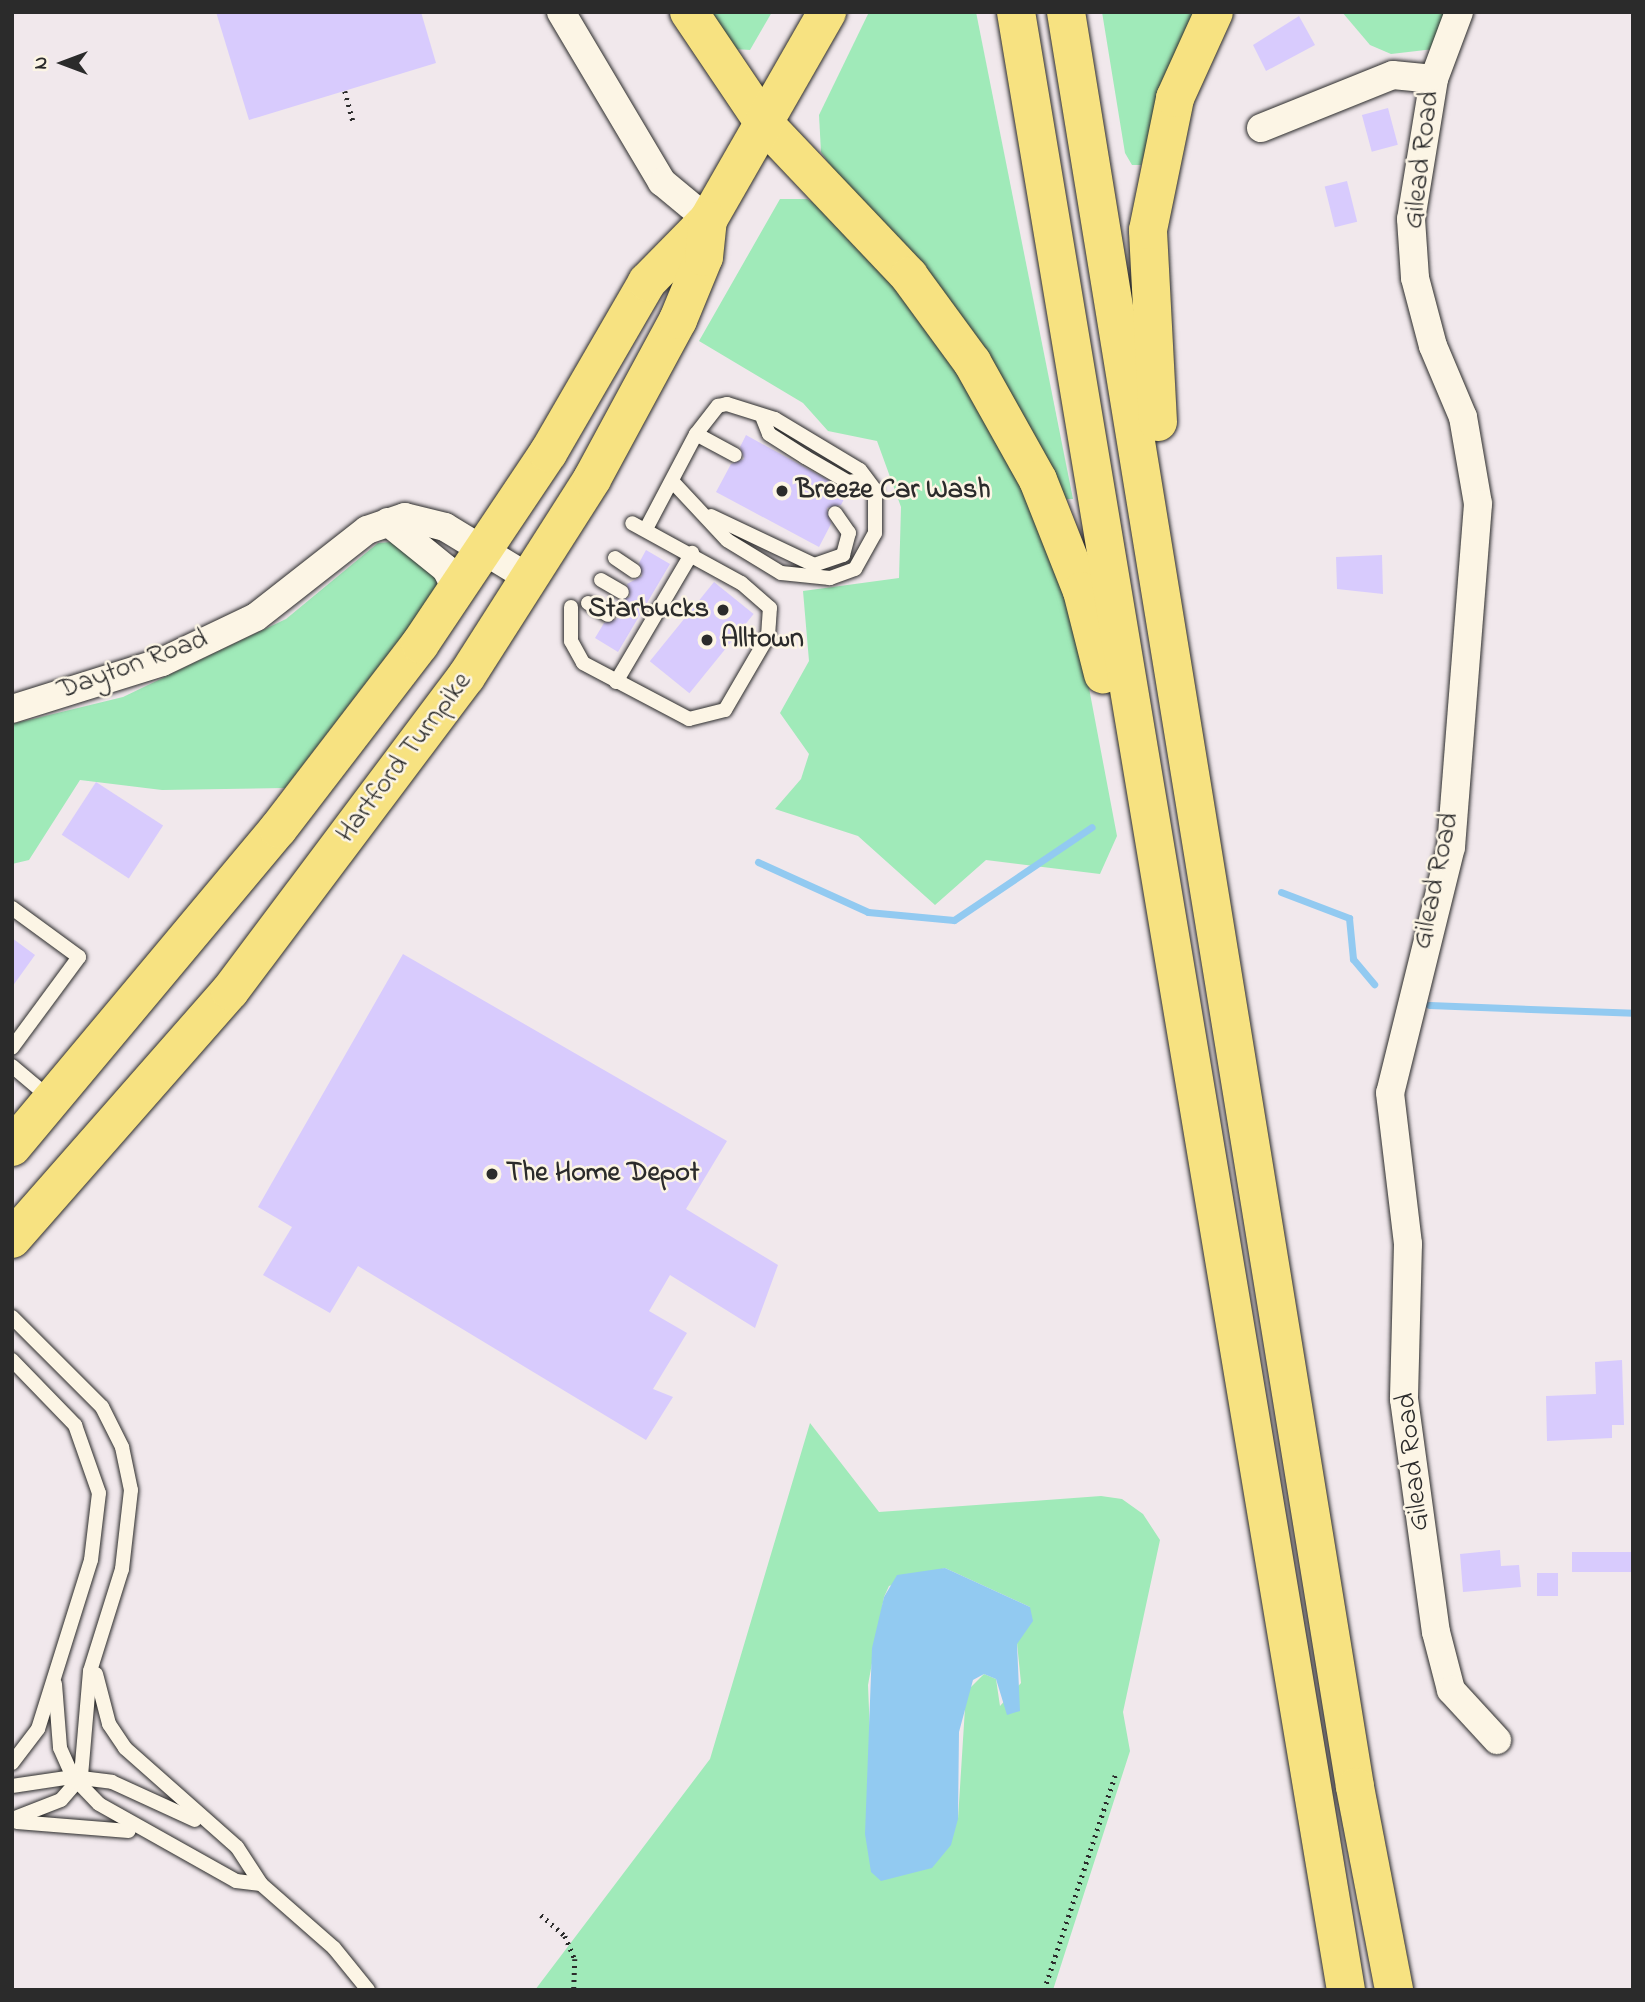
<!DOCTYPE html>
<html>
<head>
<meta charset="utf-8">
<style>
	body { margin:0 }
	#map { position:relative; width:1645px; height:2002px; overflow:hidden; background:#f1e8ec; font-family:"Indie Flower",sans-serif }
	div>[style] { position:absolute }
	.green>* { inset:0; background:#a0eab9 }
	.water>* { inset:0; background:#92caf1 }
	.stream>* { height:7px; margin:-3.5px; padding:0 3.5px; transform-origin:3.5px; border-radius:3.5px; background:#92caf1 }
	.building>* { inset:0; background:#d8cbfd; transform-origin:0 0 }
	.path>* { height:4.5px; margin-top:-2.25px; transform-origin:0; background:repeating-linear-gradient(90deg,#2b2b2b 0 2px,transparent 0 7px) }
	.roads { filter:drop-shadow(0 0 2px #2b2b2b) drop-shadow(0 0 2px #2b2b2b) }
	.lane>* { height:14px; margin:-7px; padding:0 7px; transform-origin:7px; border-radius:7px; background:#fcf5e5 }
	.street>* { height:28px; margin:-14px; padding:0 14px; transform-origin:14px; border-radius:14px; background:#fcf5e5 }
	.highway>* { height:38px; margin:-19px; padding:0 19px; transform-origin:19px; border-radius:19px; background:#f7e281 }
	.dots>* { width:19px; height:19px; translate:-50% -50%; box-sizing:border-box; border:4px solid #fcf5e5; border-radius:50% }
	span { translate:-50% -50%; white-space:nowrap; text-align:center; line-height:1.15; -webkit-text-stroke:5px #fcf5e5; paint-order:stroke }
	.street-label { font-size:28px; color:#2b2b2b }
	.poi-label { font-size:28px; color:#2b2b2b; font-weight:700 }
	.left { translate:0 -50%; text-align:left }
	.right { translate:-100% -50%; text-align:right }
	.frame { position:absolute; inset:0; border:14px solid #2b2b2b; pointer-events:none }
	.north { position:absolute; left:28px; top:28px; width:70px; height:70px; -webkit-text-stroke:5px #fcf5e5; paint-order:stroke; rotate:270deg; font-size:19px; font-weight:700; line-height:28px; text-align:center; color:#2b2b2b }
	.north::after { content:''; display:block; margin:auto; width:24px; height:32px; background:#2b2b2b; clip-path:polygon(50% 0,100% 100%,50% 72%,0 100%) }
</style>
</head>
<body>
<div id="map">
	<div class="green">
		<div style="clip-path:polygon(706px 12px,772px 12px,750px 50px,735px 49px)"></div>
		<div style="clip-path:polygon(869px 12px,976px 12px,1073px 499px,1062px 499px,821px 152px,819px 115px)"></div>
		<div style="clip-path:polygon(1102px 12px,1198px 12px,1165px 85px,1141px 165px,1132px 165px,1125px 153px)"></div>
		<div style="clip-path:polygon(1342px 12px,1449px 12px,1434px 49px,1391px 54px,1370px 45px)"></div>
		<div style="clip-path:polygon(780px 199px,807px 199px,831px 213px,897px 288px,984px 407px,1034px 507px,1082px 651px,1117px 836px,1100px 874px,986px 860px,935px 905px,858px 836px,775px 809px,801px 779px,809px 754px,780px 713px,809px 661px,803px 591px,899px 578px,901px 507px,877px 441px,828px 431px,803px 403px,699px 341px)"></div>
		<div style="clip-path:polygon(391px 542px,435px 575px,438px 589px,285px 788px,162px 790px,80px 780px,29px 860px,12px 864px,12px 724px,123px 697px,286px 619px,378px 543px)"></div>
		<div style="clip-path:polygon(evenodd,810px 1423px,879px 1512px,1101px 1496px,1122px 1499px,1143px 1514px,1160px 1540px,1123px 1712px,1130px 1751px,1053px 1990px,535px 1990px,710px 1759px,810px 1423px,945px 1568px,1030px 1607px,1017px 1643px,1021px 1683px,1000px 1706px,996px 1679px,984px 1674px,966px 1692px,958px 1819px,871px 1759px,868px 1685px,884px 1597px,889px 1586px,945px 1568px)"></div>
	</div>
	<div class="water">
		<div style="clip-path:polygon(945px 1568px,1030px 1607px,1033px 1621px,1017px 1644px,1020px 1711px,1007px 1715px,996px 1679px,984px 1674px,973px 1680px,959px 1732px,958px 1819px,951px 1845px,932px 1868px,881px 1881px,871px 1872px,865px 1834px,872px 1648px,884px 1597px,897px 1575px)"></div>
	</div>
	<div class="stream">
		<div style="left:758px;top:862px;width:121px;rotate:24.4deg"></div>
		<div style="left:868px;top:912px;width:86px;rotate:5.3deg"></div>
		<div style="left:954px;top:920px;width:166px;rotate:-34deg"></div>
		<div style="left:1281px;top:892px;width:73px;rotate:20.9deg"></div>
		<div style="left:1349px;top:918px;width:41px;rotate:84.4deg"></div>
		<div style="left:1353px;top:959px;width:33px;rotate:50deg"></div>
		<div style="left:1429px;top:1005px;width:204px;rotate:2.2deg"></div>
	</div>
	<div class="building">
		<div style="clip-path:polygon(216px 12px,421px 12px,436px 63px,249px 120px)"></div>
		<div style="clip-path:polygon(1299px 16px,1315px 45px,1266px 71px,1253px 45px)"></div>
		<div style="left:1388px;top:108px;width:38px;height:27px;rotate:75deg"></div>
		<div style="left:1347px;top:181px;width:42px;height:23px;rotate:76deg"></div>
		<div style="clip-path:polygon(746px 435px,848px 491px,841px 505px,827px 508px,831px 524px,819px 547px,716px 492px,731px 464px,744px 459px,740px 447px)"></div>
		<div style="clip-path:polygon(646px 550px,670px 564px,618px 652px,595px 638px,604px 623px,617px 619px,617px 600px,630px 597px,627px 584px,642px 576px,639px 563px)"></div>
		<div style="clip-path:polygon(1382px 555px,1383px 594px,1337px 589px,1336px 557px)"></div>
		<div style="left:714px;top:582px;width:51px;height:102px;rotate:39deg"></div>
		<div style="left:96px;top:782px;width:80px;height:63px;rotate:33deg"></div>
		<div style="clip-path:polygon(12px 938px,35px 955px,12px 987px)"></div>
		<div style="clip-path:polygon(403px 954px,727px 1141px,686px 1209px,778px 1265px,755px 1328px,670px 1275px,649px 1311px,687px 1333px,653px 1389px,673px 1397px,646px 1440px,358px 1266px,330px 1313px,263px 1275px,292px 1227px,258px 1207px)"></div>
		<div style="clip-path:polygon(1622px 1360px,1624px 1425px,1612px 1425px,1612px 1438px,1547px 1441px,1546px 1396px,1596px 1394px,1595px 1362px)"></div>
		<div style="clip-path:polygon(1500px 1550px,1501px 1566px,1519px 1565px,1521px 1587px,1463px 1592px,1460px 1554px)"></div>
		<div style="left:1633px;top:1552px;width:20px;height:61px;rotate:90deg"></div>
		<div style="left:1537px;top:1573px;width:21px;height:23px"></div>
	</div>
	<div class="path">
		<div style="left:345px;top:91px;width:34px;rotate:75deg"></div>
		<div style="left:541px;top:1915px;width:32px;rotate:41deg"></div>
		<div style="left:565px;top:1936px;width:25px;rotate:67deg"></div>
		<div style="left:575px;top:1959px;width:31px;rotate:92deg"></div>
		<div style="left:1044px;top:1990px;width:226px;rotate:-71.7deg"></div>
	</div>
	<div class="roads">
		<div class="lane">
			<div style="left:763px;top:419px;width:16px;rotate:68deg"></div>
			<div style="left:769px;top:434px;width:43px;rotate:32.6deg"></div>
			<div style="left:805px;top:457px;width:50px;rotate:30.2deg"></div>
			<div style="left:848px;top:482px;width:15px;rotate:-8deg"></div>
			<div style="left:696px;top:434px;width:44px;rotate:28.3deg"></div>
			<div style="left:711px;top:516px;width:114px;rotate:25.4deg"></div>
			<div style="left:814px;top:565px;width:31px;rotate:-19deg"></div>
			<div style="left:843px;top:555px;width:23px;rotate:-75deg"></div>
			<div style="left:849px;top:533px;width:24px;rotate:-125deg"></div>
			<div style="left:647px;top:527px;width:105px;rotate:-62.2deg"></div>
			<div style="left:696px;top:434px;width:36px;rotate:-52deg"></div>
			<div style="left:718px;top:406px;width:9px;rotate:-13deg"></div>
			<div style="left:727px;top:404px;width:50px;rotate:17.4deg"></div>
			<div style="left:775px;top:419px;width:99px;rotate:31deg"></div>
			<div style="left:860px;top:470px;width:25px;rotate:53deg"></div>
			<div style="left:875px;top:490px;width:43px;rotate:90deg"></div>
			<div style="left:875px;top:533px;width:41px;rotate:119.1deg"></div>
			<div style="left:855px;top:569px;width:27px;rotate:160deg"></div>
			<div style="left:830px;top:578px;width:49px;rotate:-174.2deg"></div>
			<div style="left:781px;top:573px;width:63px;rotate:-148.6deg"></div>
			<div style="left:727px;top:540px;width:79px;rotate:-133deg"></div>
			<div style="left:615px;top:558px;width:23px;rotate:34deg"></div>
			<div style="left:601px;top:580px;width:24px;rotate:30deg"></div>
			<div style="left:588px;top:603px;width:23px;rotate:31deg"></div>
			<div style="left:571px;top:607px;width:34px;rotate:90deg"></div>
			<div style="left:571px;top:641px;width:25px;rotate:61deg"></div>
			<div style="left:583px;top:663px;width:120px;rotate:27.8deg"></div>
			<div style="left:689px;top:719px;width:37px;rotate:-14deg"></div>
			<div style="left:725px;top:710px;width:86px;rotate:-59.8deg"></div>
			<div style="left:768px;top:636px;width:28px;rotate:-86deg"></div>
			<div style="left:770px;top:608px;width:38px;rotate:-139deg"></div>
			<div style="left:741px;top:583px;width:124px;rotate:-151.2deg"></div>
			<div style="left:616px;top:682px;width:150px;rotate:-59.5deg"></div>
			<div style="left:12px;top:908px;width:83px;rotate:36.2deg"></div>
			<div style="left:79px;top:957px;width:113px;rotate:126.4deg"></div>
			<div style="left:12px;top:1066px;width:51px;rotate:40.2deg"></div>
			<div style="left:12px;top:1317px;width:127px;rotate:45deg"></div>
			<div style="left:102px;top:1407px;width:45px;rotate:63.4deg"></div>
			<div style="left:122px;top:1447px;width:44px;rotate:78.2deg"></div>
			<div style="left:131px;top:1490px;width:80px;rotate:96.5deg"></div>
			<div style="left:122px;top:1569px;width:107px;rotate:107.4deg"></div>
			<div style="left:90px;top:1671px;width:106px;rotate:94.9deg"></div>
			<div style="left:81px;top:1777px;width:30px;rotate:131deg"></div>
			<div style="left:61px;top:1800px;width:53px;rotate:158.8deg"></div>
			<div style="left:12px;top:1360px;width:91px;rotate:45.9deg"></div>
			<div style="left:75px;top:1425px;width:72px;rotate:70.6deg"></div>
			<div style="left:99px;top:1493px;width:67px;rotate:96.8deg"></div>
			<div style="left:91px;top:1560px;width:177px;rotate:107.4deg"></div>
			<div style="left:38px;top:1729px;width:43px;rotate:127.4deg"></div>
			<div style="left:96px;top:1674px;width:52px;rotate:75.4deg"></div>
			<div style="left:109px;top:1724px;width:29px;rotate:56deg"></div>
			<div style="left:125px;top:1748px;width:149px;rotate:41.5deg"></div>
			<div style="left:237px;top:1847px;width:44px;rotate:57deg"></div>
			<div style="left:261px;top:1884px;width:97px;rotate:41.2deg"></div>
			<div style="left:334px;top:1948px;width:54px;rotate:51deg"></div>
			<div style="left:55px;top:1684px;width:64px;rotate:85.5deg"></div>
			<div style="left:60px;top:1748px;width:32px;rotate:66deg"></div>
			<div style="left:73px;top:1777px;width:37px;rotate:46deg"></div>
			<div style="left:99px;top:1804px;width:157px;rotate:29.3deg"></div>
			<div style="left:236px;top:1881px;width:25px;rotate:7deg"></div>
			<div style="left:12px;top:1786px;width:62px;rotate:-8.4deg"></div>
			<div style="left:73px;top:1777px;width:39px;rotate:7deg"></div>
			<div style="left:112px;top:1782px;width:91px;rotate:24.6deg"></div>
			<div style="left:17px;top:1822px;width:112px;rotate:4.6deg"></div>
		</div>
		<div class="street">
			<div style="left:561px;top:12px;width:198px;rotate:59.3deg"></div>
			<div style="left:662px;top:182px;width:60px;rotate:39.6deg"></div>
			<div style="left:1459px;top:12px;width:72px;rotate:110.5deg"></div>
			<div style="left:1434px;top:79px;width:142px;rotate:99.3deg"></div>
			<div style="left:1411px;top:219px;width:59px;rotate:86.1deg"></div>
			<div style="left:1415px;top:278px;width:70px;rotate:75.2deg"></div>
			<div style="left:1433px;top:346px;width:77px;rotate:67.1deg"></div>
			<div style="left:1463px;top:417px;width:88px;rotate:80.2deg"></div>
			<div style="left:1478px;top:504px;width:344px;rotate:94.5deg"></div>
			<div style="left:1451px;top:847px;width:253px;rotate:103.9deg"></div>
			<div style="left:1390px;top:1093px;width:152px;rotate:83.2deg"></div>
			<div style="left:1408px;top:1244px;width:155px;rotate:91.5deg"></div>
			<div style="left:1404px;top:1399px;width:235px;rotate:82.2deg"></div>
			<div style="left:1436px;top:1632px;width:60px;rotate:75.5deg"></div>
			<div style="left:1451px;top:1690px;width:68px;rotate:47.4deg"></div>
			<div style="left:1261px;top:128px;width:142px;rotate:-21.9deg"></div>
			<div style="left:1393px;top:75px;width:41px;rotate:5.6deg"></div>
			<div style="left:388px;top:522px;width:75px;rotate:39deg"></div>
			<div style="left:446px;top:569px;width:25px;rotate:63deg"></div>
			<div style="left:12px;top:709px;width:157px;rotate:-17.4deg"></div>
			<div style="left:162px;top:662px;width:104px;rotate:-25.6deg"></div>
			<div style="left:256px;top:617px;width:141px;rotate:-38.1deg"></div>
			<div style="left:367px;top:530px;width:40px;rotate:-18.9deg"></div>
			<div style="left:405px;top:517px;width:41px;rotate:14deg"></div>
			<div style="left:445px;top:527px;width:102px;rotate:31.3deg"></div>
		</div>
		<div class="highway">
			<div style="left:689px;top:12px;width:134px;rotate:56deg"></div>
			<div style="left:764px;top:123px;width:211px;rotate:46.5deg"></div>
			<div style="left:909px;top:276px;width:107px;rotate:53.8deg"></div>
			<div style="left:972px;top:362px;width:135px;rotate:60.8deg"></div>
			<div style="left:1038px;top:480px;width:119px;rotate:68.4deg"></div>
			<div style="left:1082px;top:591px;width:86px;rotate:75.8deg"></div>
			<div style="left:1016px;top:12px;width:2005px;rotate:80.53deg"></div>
			<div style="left:1066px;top:12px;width:1798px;rotate:80.75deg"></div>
			<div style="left:1355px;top:1787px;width:207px;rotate:79.1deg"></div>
			<div style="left:1158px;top:422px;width:192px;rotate:-93deg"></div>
			<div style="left:1148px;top:230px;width:135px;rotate:-78.4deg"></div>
			<div style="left:1175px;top:98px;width:94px;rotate:-65.6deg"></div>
			<div style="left:12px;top:1147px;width:415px;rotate:-50.1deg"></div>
			<div style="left:278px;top:829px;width:233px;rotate:-52.5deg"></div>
			<div style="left:420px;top:644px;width:230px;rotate:-56.2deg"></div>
			<div style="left:548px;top:453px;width:198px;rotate:-59.9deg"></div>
			<div style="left:647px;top:282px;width:87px;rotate:-45.5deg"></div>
			<div style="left:708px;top:220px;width:240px;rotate:-60.2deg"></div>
			<div style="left:12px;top:1239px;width:330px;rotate:-48.7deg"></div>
			<div style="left:230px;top:991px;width:393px;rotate:-53.1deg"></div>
			<div style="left:466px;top:677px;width:235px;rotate:-57.5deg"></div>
			<div style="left:592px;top:479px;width:181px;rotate:-61.6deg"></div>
			<div style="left:678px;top:320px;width:68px;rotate:-67.6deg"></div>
			<div style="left:704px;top:257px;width:37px;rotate:-84deg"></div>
		</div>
	</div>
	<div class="dots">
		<div style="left:782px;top:491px;background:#2b2b2b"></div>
		<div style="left:723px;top:610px;background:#2b2b2b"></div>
		<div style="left:707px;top:640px;background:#2b2b2b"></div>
		<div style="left:492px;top:1174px;background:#2b2b2b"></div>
	</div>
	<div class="street-label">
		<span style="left:1423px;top:160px;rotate:-83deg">Gilead Road</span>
		<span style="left:133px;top:666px;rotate:-20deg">Dayton Road</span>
		<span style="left:405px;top:758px;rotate:-53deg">Hartford Turnpike</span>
		<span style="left:1437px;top:881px;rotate:-78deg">Gilead Road</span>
		<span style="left:1414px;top:1462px;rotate:-96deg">Gilead Road</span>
	</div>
	<div class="poi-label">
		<span class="left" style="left:796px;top:491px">Breeze Car Wash</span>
		<span class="right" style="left:709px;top:610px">Starbucks</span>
		<span class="left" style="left:721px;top:640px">Alltown</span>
		<span class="left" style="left:506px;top:1174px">The Home Depot</span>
	</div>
	<div class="frame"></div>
	<div class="north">N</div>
</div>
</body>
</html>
